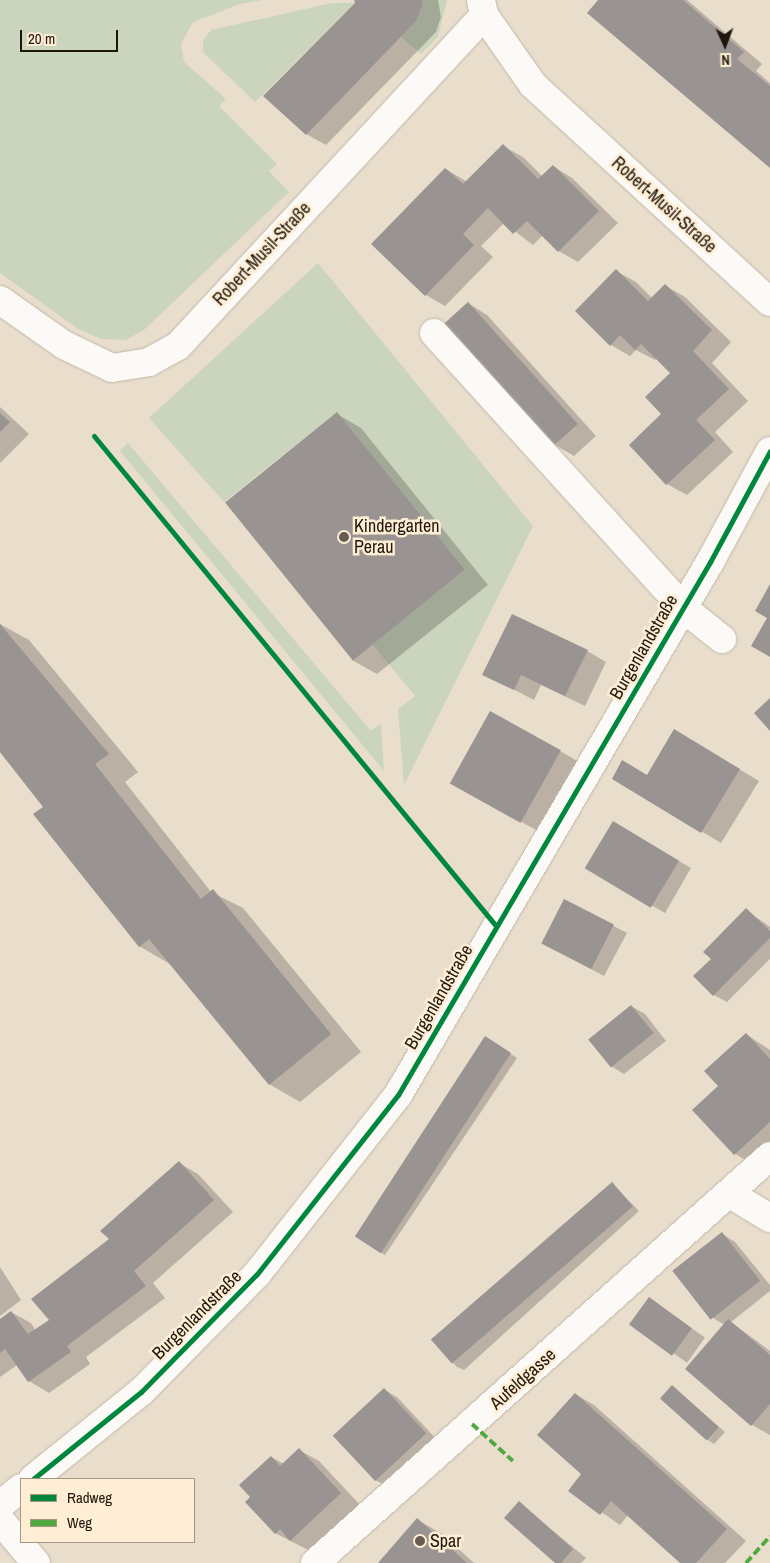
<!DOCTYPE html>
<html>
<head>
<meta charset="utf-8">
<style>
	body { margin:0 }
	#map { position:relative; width:770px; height:1563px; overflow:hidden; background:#e9ddcc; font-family:"Archivo Narrow",sans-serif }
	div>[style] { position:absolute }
	.green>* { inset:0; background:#cbd5bd }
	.shadow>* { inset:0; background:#0003; transform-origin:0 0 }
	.building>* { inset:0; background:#999392; transform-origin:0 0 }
	.roads { filter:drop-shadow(0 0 1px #c1b8aa) drop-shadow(0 0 1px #c1b8aa) }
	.minor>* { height:28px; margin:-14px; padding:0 14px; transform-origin:14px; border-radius:14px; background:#fcfaf7 }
	.quiet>* { height:4px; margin-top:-2px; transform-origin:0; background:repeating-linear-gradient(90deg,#52a941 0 8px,transparent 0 12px) }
	.cycleway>* { height:5px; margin:-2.5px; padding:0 2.5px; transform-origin:2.5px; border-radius:2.5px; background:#00873e }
	.dots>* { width:14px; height:14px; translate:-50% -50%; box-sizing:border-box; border:2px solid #ffedd4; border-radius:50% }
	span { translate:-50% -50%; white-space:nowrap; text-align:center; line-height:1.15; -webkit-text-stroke:5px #ffedd4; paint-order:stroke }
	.street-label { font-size:18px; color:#1f170c }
	.poi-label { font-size:18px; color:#1f170c }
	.left { translate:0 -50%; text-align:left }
	.legend { position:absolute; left:20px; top:1478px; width:175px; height:65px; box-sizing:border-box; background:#ffedd4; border:1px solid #a59784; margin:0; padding:6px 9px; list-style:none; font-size:15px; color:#1f170c }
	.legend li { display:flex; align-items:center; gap:10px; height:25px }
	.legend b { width:25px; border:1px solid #a59784 }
	.north { position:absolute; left:700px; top:20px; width:50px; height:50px; -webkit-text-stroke:4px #ffedd4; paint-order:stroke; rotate:178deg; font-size:14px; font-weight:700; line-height:20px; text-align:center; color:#1f170c }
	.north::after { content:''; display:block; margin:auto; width:18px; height:22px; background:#1f170c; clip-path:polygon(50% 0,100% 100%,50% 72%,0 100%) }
	.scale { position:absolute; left:20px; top:30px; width:98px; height:22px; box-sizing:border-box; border:2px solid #1f170c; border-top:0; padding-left:6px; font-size:15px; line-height:18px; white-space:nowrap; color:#1f170c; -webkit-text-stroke:4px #ffedd4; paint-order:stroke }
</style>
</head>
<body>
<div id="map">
	<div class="green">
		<div style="clip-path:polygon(0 0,262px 0,240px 4px,193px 22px,181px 44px,184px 62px,226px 99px,219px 106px,277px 164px,269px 171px,289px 192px,145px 329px,126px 340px,101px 339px,78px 329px,0 273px)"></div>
		<div style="clip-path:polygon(422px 0,447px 0,438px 37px,421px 54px,401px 37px,416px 21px)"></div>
		<div style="clip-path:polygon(332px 3px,355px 3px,255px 102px,203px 52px,203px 40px,211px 30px)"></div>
		<div style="clip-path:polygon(318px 263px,533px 526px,404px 785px,398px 709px,415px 696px,372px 644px,464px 571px,337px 412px,224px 502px,149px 418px)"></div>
		<div style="clip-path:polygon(128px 443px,371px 731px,381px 723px,384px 771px,120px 451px)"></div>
	</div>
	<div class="shadow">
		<div style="clip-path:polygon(356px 0,438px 0,441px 17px,436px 32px,326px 145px,306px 134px)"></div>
		<div style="clip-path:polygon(599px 0,687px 0,762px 64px,756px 71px,770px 83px,770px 167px)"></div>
		<div style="clip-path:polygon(503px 146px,523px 157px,543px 177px,553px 166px,572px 178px,618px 223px,578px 262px,559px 251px,543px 235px,533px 245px,504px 223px,481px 246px,493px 257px,445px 306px,426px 295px,373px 244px,446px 169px,467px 182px)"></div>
		<div style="clip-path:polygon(616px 271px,636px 282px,653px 299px,666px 286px,685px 297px,731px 342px,712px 363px,748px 401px,715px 432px,733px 452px,687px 495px,667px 484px,631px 445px,663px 415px,672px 373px,657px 358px,655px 360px,636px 350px,630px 356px,611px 345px)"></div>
		<div style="clip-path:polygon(468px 303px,487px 315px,596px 436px,574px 456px,555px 445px)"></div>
		<div style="clip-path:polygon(0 407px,29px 434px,0 463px)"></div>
		<div style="clip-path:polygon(337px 414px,361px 428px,488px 585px,377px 674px,352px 660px)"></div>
		<div style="clip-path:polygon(0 624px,29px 640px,138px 772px,125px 782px,211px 892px,243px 908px,361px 1052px,300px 1102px,269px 1084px,170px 964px,139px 946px,44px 807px,0 752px)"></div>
		<div style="clip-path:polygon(587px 651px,606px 662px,585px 706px,541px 685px,534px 700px,484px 674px)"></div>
		<div style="clip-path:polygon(694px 742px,759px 781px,721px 843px,613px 778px,648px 777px)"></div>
		<div style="clip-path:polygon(560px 751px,579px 762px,540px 832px,470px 794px)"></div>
		<div style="left:613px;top:823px;width:90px;height:52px;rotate:30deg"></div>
		<div style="clip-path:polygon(564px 900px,627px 933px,604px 976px,555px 950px)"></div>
		<div style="clip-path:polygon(746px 910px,770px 927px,770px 959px,727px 1002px,714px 995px,712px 959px)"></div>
		<div style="clip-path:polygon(631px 1006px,645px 1014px,666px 1041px,624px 1074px,611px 1066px)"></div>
		<div style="clip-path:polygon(746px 1034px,770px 1050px,770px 1151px,754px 1165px,735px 1154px,694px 1110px,720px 1086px)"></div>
		<div style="clip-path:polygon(491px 1041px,517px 1058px,385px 1255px,378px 1251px)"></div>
		<div style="clip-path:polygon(179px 1163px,198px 1174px,233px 1212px,153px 1283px,165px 1298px,86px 1357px,90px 1364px,49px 1393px,29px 1381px,17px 1365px,0 1377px,0 1320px,11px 1312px,31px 1323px,36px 1331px,50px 1320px,111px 1239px)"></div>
		<div style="clip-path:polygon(612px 1184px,639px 1211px,464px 1370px,457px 1367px,436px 1344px)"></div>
		<div style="clip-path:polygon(722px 1234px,735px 1242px,770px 1285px,770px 1291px,731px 1322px,770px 1351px,770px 1435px,752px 1425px,687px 1369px,725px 1325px,713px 1318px)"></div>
		<div style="clip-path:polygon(0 1267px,21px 1300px,0 1316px)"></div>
		<div style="left:650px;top:1299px;width:67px;height:31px;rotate:35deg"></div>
		<div style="clip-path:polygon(672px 1386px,725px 1432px,714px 1444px,708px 1440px)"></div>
		<div style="clip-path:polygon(385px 1390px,398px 1398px,439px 1442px,389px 1487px,375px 1480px)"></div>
		<div style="clip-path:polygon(575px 1394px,594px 1405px,746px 1541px,725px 1563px,682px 1563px,628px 1515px,620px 1525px,570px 1490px,582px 1474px)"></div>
		<div style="clip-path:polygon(299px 1450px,319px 1461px,360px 1505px,310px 1551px,275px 1533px,271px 1457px,284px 1464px)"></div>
		<div style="clip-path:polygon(519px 1503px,586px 1558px,581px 1563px,557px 1563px)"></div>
		<div style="clip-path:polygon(418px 1520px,442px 1534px,474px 1563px,379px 1563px)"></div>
	</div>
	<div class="building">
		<div style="clip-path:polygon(354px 0,422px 0,422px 6px,416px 21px,306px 135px,263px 96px,355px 3px)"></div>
		<div style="clip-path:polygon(598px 0,683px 0,744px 52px,737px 59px,770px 86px,770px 168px,587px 13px)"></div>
		<div style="clip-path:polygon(503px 144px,538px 179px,553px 165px,599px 211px,558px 252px,527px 221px,513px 234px,488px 208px,463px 234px,474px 245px,425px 296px,371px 244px,445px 168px,463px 184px)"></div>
		<div style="clip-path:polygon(616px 269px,648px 301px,665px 284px,712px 330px,693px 351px,729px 389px,696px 420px,715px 440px,666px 485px,629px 445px,661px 414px,645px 397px,670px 373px,641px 344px,635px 350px,620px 335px,610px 346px,575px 311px)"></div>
		<div style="left:468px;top:302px;width:164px;height:32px;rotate:48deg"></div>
		<div style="left:337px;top:412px;width:203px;height:144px;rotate:51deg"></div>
		<div style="clip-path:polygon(0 413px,10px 422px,0 432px)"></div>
		<div style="clip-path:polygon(770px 584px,770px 657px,751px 646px,767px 618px,755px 611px)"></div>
		<div style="clip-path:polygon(512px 614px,588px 650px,565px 696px,521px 675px,514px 690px,482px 675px)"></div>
		<div style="clip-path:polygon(0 624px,109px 754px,95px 764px,201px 899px,213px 889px,331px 1034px,269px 1085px,149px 939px,139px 947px,33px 814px,43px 807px,0 752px)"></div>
		<div style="clip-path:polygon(770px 698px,770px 731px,754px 713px)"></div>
		<div style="left:490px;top:711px;width:81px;height:83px;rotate:29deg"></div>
		<div style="clip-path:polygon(674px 729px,740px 769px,701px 833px,612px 779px,622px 760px,647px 775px)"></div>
		<div style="left:613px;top:821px;width:77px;height:55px;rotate:31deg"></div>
		<div style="left:564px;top:899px;width:56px;height:50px;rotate:27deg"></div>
		<div style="clip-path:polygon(746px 908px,770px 931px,770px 938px,713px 996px,693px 976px,711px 959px,703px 952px)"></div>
		<div style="left:631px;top:1005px;width:36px;height:55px;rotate:51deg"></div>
		<div style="clip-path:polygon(746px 1033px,770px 1059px,770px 1122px,734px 1155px,692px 1110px,718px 1086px,704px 1071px)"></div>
		<div style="left:485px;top:1036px;width:31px;height:239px;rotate:33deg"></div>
		<div style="clip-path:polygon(179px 1161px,214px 1200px,134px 1271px,146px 1286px,67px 1346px,71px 1352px,28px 1382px,5px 1349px,0 1353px,0 1319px,11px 1311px,28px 1334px,49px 1320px,31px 1299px,109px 1239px,100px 1231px)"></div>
		<div style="left:612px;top:1182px;width:32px;height:240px;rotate:49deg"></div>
		<div style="left:722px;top:1232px;width:62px;height:63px;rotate:52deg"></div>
		<div style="left:649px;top:1297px;width:53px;height:34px;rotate:36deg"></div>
		<div style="clip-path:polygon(728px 1319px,770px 1355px,770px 1404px,751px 1426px,685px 1369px)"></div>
		<div style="left:672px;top:1385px;width:63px;height:18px;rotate:42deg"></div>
		<div style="left:384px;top:1388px;width:62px;height:70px;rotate:47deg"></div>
		<div style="clip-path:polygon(575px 1393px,727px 1529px,696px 1563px,680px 1563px,611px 1501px,600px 1515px,568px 1491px,581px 1474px,537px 1435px)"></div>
		<div style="clip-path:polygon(299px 1448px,341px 1493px,290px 1541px,280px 1529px,275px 1534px,245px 1502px,250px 1497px,239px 1485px,271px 1456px,280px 1466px)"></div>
		<div style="clip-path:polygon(519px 1501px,573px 1549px,561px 1563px,555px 1563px,504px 1518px)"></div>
		<div style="clip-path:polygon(417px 1518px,467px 1563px,378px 1563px)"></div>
	</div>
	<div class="roads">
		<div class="minor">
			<div style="left:481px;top:0;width:15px;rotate:79deg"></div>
			<div style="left:484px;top:15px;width:85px;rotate:55deg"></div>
			<div style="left:533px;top:85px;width:321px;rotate:42.5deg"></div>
			<div style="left:0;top:300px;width:78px;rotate:35.1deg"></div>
			<div style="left:64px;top:345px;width:53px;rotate:25.6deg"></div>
			<div style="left:112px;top:368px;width:37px;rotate:-9deg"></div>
			<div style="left:149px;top:362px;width:33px;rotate:-29deg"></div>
			<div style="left:178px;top:346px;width:451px;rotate:-47.2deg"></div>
			<div style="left:434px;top:333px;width:371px;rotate:47.8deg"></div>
			<div style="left:683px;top:608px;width:50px;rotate:38.5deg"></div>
			<div style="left:730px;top:1194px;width:47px;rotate:31deg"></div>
			<div style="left:33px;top:1479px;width:139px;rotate:-38.9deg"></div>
			<div style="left:141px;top:1392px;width:165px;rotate:-45.5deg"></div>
			<div style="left:257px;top:1274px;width:228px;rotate:-51.8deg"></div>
			<div style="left:398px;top:1095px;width:618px;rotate:-59.66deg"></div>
			<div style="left:710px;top:562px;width:126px;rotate:-61.6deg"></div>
			<div style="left:0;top:1505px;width:27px;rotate:-39deg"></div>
			<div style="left:0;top:1520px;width:56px;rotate:50.1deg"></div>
			<div style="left:315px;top:1563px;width:610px;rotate:-41.81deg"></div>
		</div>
	</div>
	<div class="quiet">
		<div style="left:472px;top:1424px;width:55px;rotate:42.1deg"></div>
		<div style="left:746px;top:1563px;width:36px;rotate:-48deg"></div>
	</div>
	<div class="cycleway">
		<div style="left:94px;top:436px;width:634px;rotate:50.63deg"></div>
		<div style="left:33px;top:1479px;width:139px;rotate:-38.9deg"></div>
		<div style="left:141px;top:1392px;width:165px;rotate:-45.5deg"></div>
		<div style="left:257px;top:1274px;width:228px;rotate:-51.8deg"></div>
		<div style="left:398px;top:1095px;width:618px;rotate:-59.66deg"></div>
		<div style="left:710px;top:562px;width:126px;rotate:-61.6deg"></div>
	</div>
	<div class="dots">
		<div style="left:344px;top:537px;background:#665c4f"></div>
		<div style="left:420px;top:1541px;background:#665c4f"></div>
	</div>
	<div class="street-label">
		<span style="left:664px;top:205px;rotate:42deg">Robert-Musil-Straße</span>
		<span style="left:262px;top:254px;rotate:-47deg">Robert-Musil-Straße</span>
		<span style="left:644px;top:647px;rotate:-60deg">Burgenlandstraße</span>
		<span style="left:439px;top:997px;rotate:-60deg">Burgenlandstraße</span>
		<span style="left:197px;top:1315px;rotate:-45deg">Burgenlandstraße</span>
		<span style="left:523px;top:1379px;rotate:-42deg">Aufeldgasse</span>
	</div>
	<div class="poi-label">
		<span class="left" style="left:354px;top:537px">Kindergarten<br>Perau</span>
		<span class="left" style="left:430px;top:1541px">Spar</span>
	</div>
	<ul class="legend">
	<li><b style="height:6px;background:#00873e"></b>Radweg</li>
	<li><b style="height:6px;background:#52a941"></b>Weg</li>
	</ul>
	<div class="north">N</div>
	<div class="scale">20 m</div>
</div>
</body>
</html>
